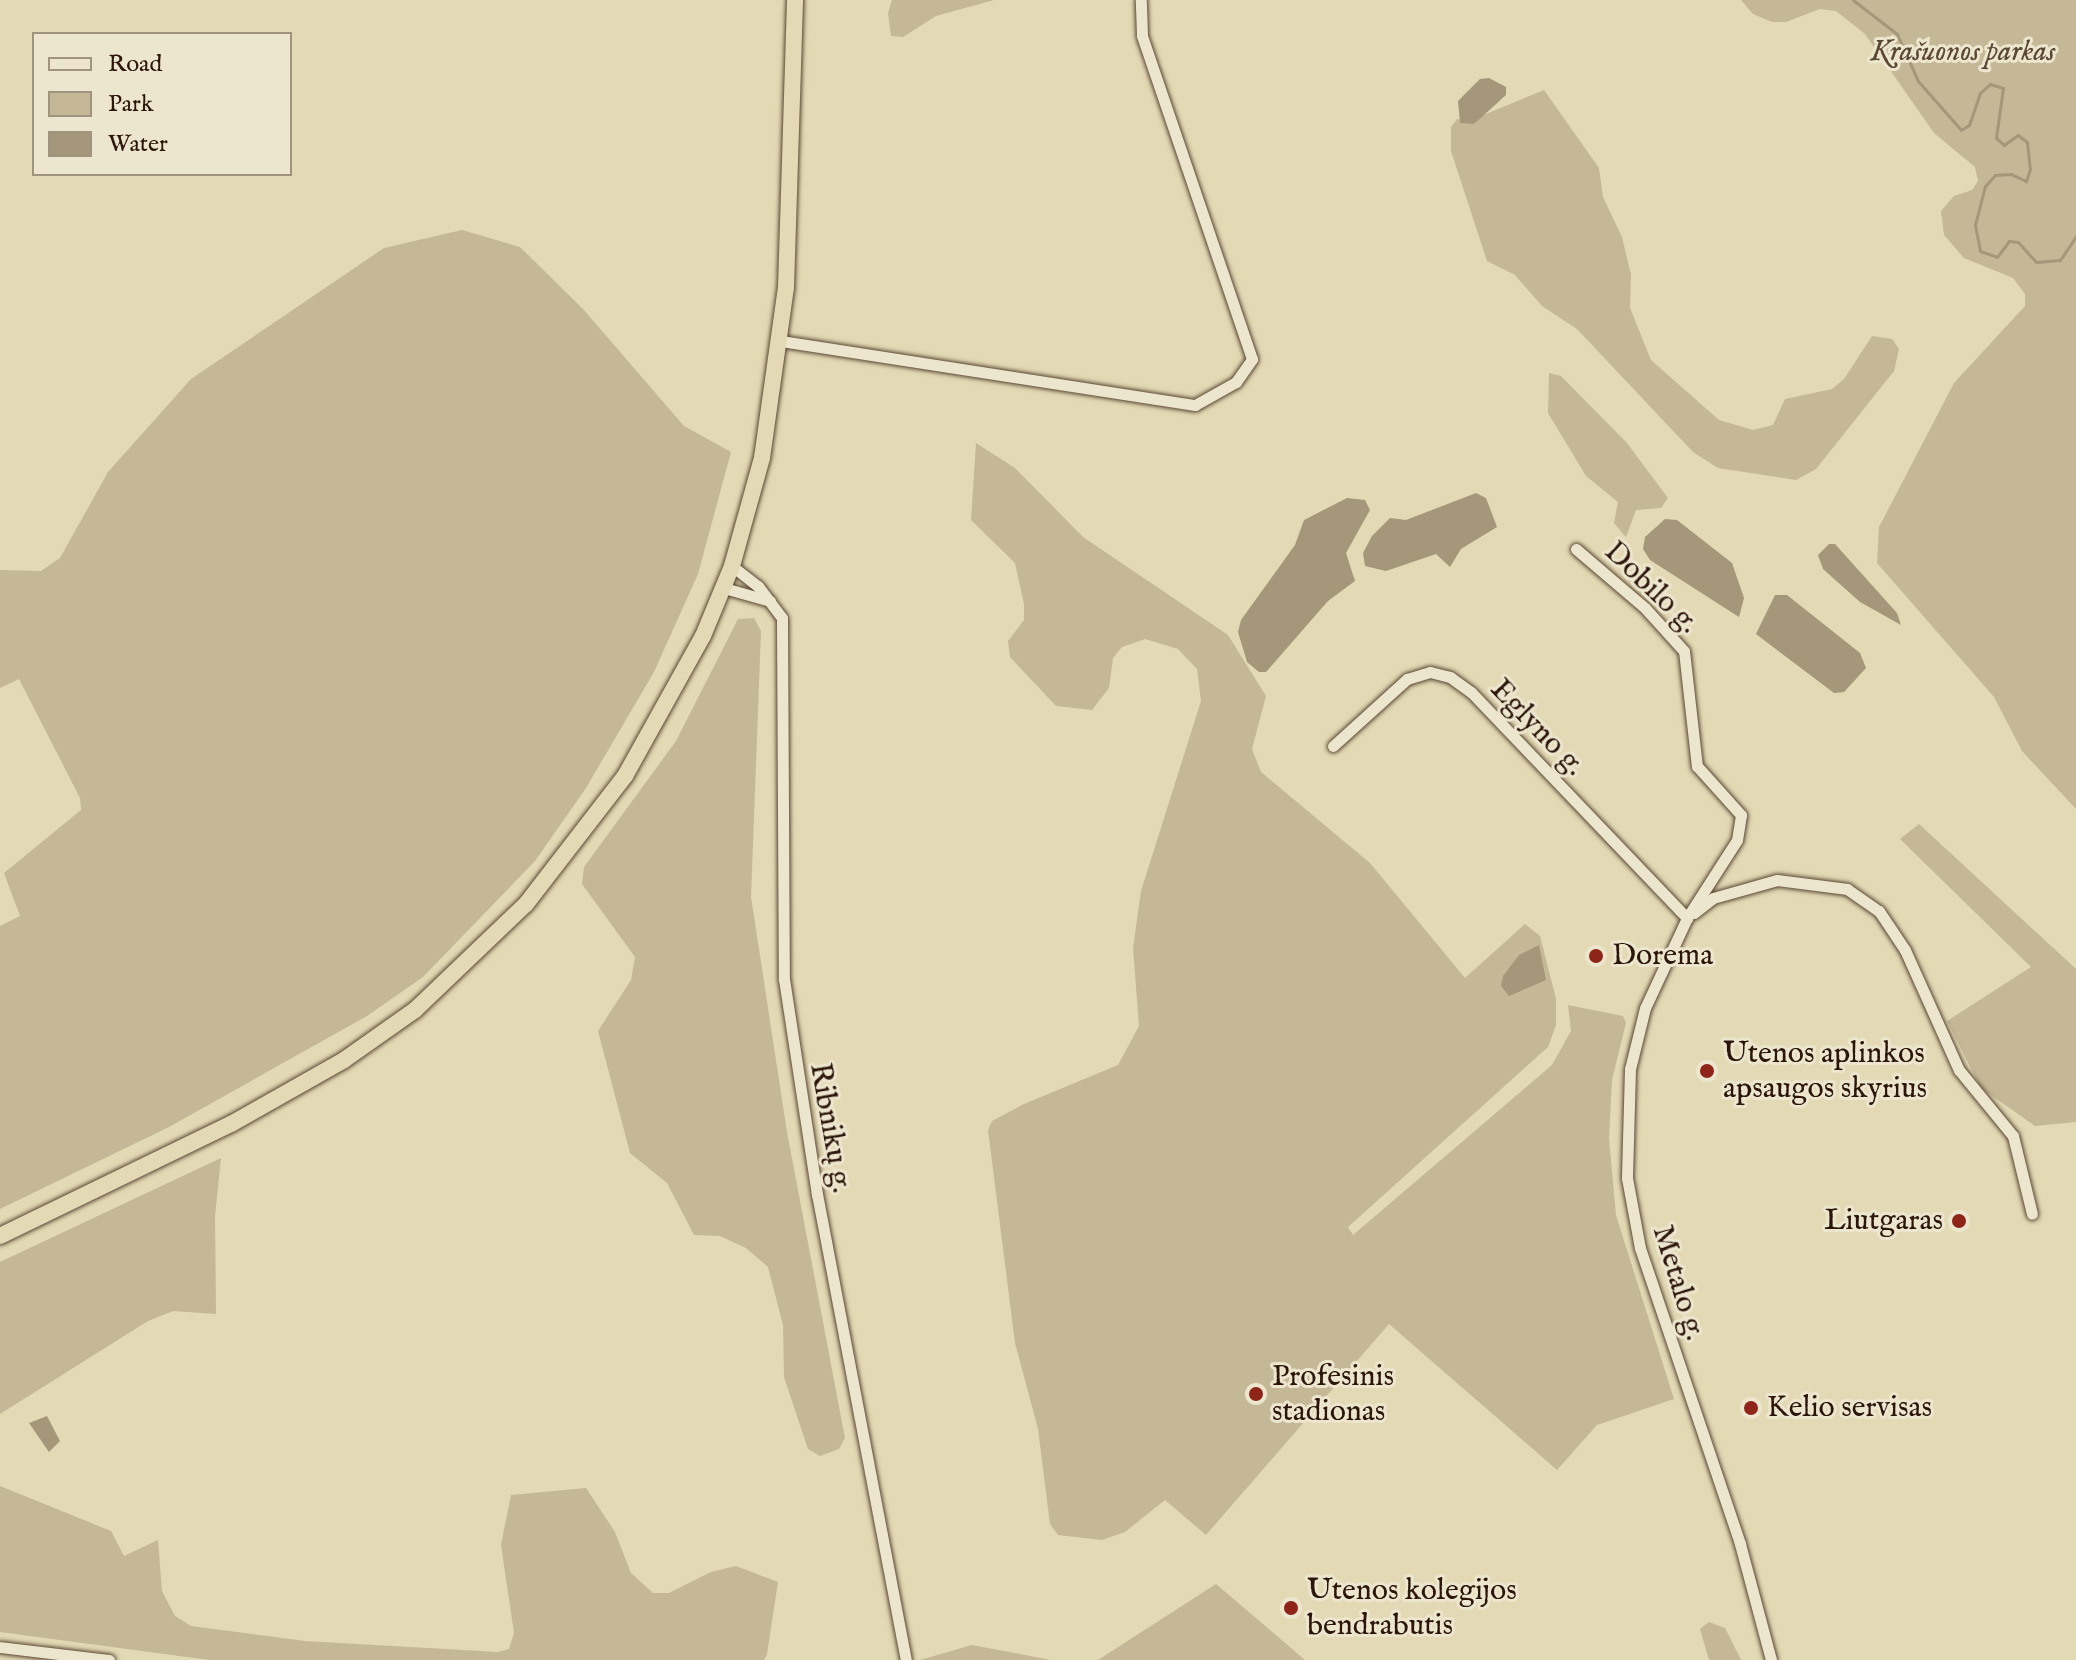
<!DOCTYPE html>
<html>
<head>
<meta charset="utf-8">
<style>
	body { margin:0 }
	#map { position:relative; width:2076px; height:1660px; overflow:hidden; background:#e3d9b4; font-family:"IM FELL English",serif }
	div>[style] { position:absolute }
	.green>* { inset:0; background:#c4b897 }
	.water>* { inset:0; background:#a5977a }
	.stream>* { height:3px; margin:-1.5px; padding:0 1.5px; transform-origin:1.5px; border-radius:1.5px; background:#a5977a }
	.roads { filter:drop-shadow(0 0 2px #5a4734) drop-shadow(0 0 2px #5a4734) }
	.minor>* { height:11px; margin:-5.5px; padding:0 5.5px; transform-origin:5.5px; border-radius:5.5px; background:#ede6ce }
	.highway>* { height:16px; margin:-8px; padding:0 8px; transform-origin:8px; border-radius:8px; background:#e3d9b4 }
	.dots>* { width:22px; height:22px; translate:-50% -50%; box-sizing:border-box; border:4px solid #ede6ce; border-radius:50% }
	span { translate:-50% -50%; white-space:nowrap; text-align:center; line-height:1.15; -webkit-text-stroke:6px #ede6ce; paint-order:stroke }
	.park-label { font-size:30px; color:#5a4734; font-style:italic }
	.street-label { font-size:30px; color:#2c160a }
	.poi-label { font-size:30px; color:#2c160a }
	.left { translate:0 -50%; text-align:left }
	.right { translate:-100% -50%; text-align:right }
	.legend { position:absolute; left:32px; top:32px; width:260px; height:144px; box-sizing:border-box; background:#ede6ce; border:2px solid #a09380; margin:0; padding:10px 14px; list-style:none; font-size:24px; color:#2c160a }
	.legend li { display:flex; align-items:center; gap:16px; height:40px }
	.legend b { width:40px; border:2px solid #a09380 }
</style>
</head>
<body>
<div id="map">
	<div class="green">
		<div style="clip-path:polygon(892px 0,994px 0,936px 16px,903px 37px,891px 36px,888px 13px)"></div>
		<div style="clip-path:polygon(1741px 0,2076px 0,2076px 809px,2022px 751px,1994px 697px,1877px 563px,1879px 527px,1954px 383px,2025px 306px,2025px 294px,2013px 278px,1964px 258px,1944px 235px,1941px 211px,1954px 196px,1972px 190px,1978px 181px,1975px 167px,1934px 133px,1865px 34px,1836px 11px,1820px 9px,1786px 22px,1772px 22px,1753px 14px)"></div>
		<div style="clip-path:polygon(1544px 90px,1599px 168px,1603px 197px,1622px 237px,1631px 275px,1630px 308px,1651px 360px,1719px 420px,1753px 430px,1773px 425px,1785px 399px,1832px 389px,1844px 379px,1872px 336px,1892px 339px,1899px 349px,1894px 371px,1816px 469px,1796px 480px,1718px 468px,1693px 452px,1577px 329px,1542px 306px,1515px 275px,1487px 261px,1451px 151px,1451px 127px,1457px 119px,1474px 124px,1481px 116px)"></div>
		<div style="clip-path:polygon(462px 230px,520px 247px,583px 309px,684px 426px,731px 452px,698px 574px,654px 672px,586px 788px,535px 861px,423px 977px,367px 1016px,169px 1127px,0 1209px,0 926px,20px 916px,4px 873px,81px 810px,80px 798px,19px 679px,0 688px,0 570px,41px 571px,60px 558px,108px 472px,191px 379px,384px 248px)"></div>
		<div style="clip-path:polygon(1549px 373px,1561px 376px,1627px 443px,1668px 498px,1661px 508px,1636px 510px,1626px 537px,1614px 523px,1618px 502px,1586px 476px,1548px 413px)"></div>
		<div style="clip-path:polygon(976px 443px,1015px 468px,1083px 537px,1228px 635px,1266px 696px,1252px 749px,1261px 772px,1370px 863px,1465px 978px,1525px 924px,1540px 936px,1556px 999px,1556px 1025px,1548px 1047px,1348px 1227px,1353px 1235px,1552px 1065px,1571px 1031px,1568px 1005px,1623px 1016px,1626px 1023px,1612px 1080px,1609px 1138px,1616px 1215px,1674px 1399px,1597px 1425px,1557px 1470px,1389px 1324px,1206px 1535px,1165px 1500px,1125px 1532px,1102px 1540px,1058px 1535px,1050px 1524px,1038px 1429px,1015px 1343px,988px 1130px,992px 1121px,1024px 1104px,1118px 1065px,1139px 1026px,1133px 948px,1141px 891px,1201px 701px,1197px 669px,1178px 649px,1145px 639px,1122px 647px,1113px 658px,1109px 688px,1092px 710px,1056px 706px,1010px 657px,1008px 641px,1024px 620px,1024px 604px,1015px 563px,971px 520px)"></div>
		<div style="clip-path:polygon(754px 618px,761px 631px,751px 897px,787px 1132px,845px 1438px,839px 1449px,820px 1456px,808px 1449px,784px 1377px,783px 1325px,768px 1267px,746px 1248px,720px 1236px,694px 1235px,667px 1183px,630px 1153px,598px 1031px,631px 980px,635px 957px,582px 884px,584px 867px,676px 741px,738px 619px)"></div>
		<div style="clip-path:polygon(1919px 824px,2076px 969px,2076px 1122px,2035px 1126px,1981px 1088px,1947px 1021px,2031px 967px,1900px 839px)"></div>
		<div style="clip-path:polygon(221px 1158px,215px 1216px,216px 1314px,173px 1311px,148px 1321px,0 1414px,0 1262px)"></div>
		<div style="clip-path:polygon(0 1486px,111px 1531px,124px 1556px,158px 1540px,162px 1591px,175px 1616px,191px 1626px,305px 1641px,498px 1652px,509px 1649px,514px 1633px,501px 1545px,511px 1495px,586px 1488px,615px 1532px,631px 1573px,653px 1593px,669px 1593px,711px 1572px,736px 1566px,778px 1582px,767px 1654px,764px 1660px,209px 1660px,0 1632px)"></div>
		<div style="clip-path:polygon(1216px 1584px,1305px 1660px,1098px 1660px)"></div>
		<div style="clip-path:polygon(1709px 1622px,1725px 1628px,1741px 1660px,1709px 1660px,1700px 1629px)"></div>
		<div style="clip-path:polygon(972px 1645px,1051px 1660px,920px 1660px)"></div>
	</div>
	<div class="water">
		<div style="clip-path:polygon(1489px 78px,1506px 87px,1506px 95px,1474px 124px,1460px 123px,1458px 101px,1480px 79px)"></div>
		<div style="clip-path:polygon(1476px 493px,1486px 498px,1497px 527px,1461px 549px,1450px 567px,1436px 554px,1386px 571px,1365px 566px,1363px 553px,1372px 536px,1390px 518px,1406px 520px)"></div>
		<div style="clip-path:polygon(1347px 498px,1365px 500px,1370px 510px,1346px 553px,1355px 581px,1328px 601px,1266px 672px,1259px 672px,1247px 662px,1238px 632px,1241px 620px,1295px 545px,1304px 520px)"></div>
		<div style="clip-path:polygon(1665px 519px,1677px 520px,1732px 563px,1744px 598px,1739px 617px,1650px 560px,1643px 549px,1645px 537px)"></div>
		<div style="clip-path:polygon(1829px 544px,1835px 544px,1897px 613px,1901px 625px,1860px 602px,1823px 569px,1818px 555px)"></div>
		<div style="clip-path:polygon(1775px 595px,1787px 595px,1860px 653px,1866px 668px,1844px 692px,1834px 693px,1756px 634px)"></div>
		<div style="clip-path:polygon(1539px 945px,1546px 980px,1509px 996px,1501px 986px,1503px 976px,1519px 955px)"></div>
		<div style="clip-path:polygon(47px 1416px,60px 1441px,49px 1452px,29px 1423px)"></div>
	</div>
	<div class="stream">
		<div style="left:1853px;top:0;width:56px;rotate:37.7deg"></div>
		<div style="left:1897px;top:34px;width:51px;rotate:65.9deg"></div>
		<div style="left:1918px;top:81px;width:65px;rotate:48.7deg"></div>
		<div style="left:1961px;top:130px;width:9px;rotate:-32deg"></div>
		<div style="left:1969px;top:125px;width:34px;rotate:-71deg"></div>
		<div style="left:1980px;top:93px;width:13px;rotate:-42deg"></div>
		<div style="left:1990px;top:84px;width:14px;rotate:17deg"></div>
		<div style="left:2003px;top:88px;width:50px;rotate:98deg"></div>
		<div style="left:1996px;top:138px;width:11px;rotate:41deg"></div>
		<div style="left:2004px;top:145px;width:17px;rotate:-36deg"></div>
		<div style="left:2018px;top:135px;width:11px;rotate:38deg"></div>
		<div style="left:2027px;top:142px;width:27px;rotate:84deg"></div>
		<div style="left:2030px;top:169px;width:13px;rotate:108deg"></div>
		<div style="left:2026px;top:181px;width:17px;rotate:-155deg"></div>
		<div style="left:2011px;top:174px;width:16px;rotate:176deg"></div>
		<div style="left:1995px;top:175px;width:15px;rotate:132deg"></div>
		<div style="left:1985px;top:186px;width:40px;rotate:104.4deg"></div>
		<div style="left:1975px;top:225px;width:26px;rotate:79deg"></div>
		<div style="left:1980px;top:251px;width:18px;rotate:19deg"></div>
		<div style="left:1997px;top:257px;width:20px;rotate:-53deg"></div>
		<div style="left:2009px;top:241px;width:9px;rotate:6deg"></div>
		<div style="left:2018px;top:242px;width:27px;rotate:48deg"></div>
		<div style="left:2036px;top:262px;width:24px;rotate:-5deg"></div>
		<div style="left:2060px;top:260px;width:29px;rotate:-56deg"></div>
	</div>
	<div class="roads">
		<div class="minor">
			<div style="left:781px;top:341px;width:419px;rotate:8.8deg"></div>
			<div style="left:1195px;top:405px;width:47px;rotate:-29.3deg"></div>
			<div style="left:1236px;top:382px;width:28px;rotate:-55deg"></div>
			<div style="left:1252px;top:359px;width:342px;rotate:-108.8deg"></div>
			<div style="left:1142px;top:35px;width:35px;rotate:-92deg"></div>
			<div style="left:1576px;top:549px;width:91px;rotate:40.5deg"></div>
			<div style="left:1645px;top:608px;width:58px;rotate:47.8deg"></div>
			<div style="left:1684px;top:651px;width:116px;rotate:83.6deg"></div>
			<div style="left:1697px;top:766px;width:66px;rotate:48.1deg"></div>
			<div style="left:1741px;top:815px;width:25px;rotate:99deg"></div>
			<div style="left:1737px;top:840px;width:93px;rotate:122.7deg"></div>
			<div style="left:1687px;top:918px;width:99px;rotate:115deg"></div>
			<div style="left:1645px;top:1008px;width:63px;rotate:103.8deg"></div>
			<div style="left:1630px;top:1069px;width:109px;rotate:91.6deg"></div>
			<div style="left:1627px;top:1178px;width:71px;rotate:79.5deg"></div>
			<div style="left:1640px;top:1248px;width:312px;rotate:71.3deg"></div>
			<div style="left:1740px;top:1544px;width:120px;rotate:75deg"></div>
			<div style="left:732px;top:566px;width:33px;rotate:38deg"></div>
			<div style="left:758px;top:586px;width:40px;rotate:53deg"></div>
			<div style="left:782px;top:618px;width:361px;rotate:89.7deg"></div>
			<div style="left:784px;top:979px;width:218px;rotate:81.3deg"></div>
			<div style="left:817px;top:1194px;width:474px;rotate:79.2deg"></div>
			<div style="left:724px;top:588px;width:48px;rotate:15.8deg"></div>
			<div style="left:1333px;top:746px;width:100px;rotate:-42.2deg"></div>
			<div style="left:1407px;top:679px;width:24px;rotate:-17deg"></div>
			<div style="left:1430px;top:672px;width:21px;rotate:14deg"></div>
			<div style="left:1450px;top:677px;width:26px;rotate:36deg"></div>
			<div style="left:1471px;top:692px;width:313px;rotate:46.3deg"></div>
			<div style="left:1694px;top:913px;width:24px;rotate:-38deg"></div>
			<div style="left:1713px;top:898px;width:66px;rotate:-15.7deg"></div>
			<div style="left:1777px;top:880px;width:71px;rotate:7.3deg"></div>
			<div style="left:1847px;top:889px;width:39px;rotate:35deg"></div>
			<div style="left:1879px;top:911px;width:47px;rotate:56.3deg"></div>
			<div style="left:1905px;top:950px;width:132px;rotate:65.8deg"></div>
			<div style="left:1959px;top:1070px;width:85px;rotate:50.7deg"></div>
			<div style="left:2013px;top:1136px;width:80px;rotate:76.3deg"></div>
			<div style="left:0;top:1647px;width:110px;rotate:6.8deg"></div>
		</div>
		<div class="highway">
			<div style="left:0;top:1236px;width:257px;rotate:-25.9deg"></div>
			<div style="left:231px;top:1124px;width:130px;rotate:-29.5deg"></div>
			<div style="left:344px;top:1060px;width:87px;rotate:-35.2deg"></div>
			<div style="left:415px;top:1010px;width:153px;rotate:-43.7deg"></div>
			<div style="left:526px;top:904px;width:162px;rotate:-52.3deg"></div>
			<div style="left:625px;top:776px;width:160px;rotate:-60.9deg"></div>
			<div style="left:703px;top:636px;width:76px;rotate:-67.5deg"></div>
			<div style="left:732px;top:566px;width:112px;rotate:-74.5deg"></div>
			<div style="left:762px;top:458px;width:172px;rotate:-82deg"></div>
			<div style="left:786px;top:288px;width:288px;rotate:-88.2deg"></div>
		</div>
	</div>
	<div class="dots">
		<div style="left:1596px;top:956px;background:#8f2418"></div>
		<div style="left:1707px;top:1071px;background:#8f2418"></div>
		<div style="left:1959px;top:1221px;background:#8f2418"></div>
		<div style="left:1256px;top:1394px;background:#8f2418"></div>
		<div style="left:1751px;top:1408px;background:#8f2418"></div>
		<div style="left:1291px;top:1608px;background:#8f2418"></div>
	</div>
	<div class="park-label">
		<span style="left:1963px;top:52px">Krašuonos parkas</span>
	</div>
	<div class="street-label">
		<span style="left:1651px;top:588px;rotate:44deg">Dobilo g.</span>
		<span style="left:1537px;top:728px;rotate:46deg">Eglyno g.</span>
		<span style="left:830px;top:1128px;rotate:80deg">Ribnikų g.</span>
		<span style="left:1678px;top:1283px;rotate:73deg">Metalo g.</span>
	</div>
	<div class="poi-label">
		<span class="left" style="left:1612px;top:956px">Dorema</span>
		<span class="left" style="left:1723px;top:1071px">Utenos aplinkos<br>apsaugos skyrius</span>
		<span class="right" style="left:1943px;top:1221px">Liutgaras</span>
		<span class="left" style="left:1272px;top:1394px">Profesinis<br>stadionas</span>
		<span class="left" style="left:1767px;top:1408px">Kelio servisas</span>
		<span class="left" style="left:1307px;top:1608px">Utenos kolegijos<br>bendrabutis</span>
	</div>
	<ul class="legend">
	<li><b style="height:10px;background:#ede6ce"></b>Road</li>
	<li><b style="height:22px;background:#c4b897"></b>Park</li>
	<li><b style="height:22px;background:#a5977a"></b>Water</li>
	</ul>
</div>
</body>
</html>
